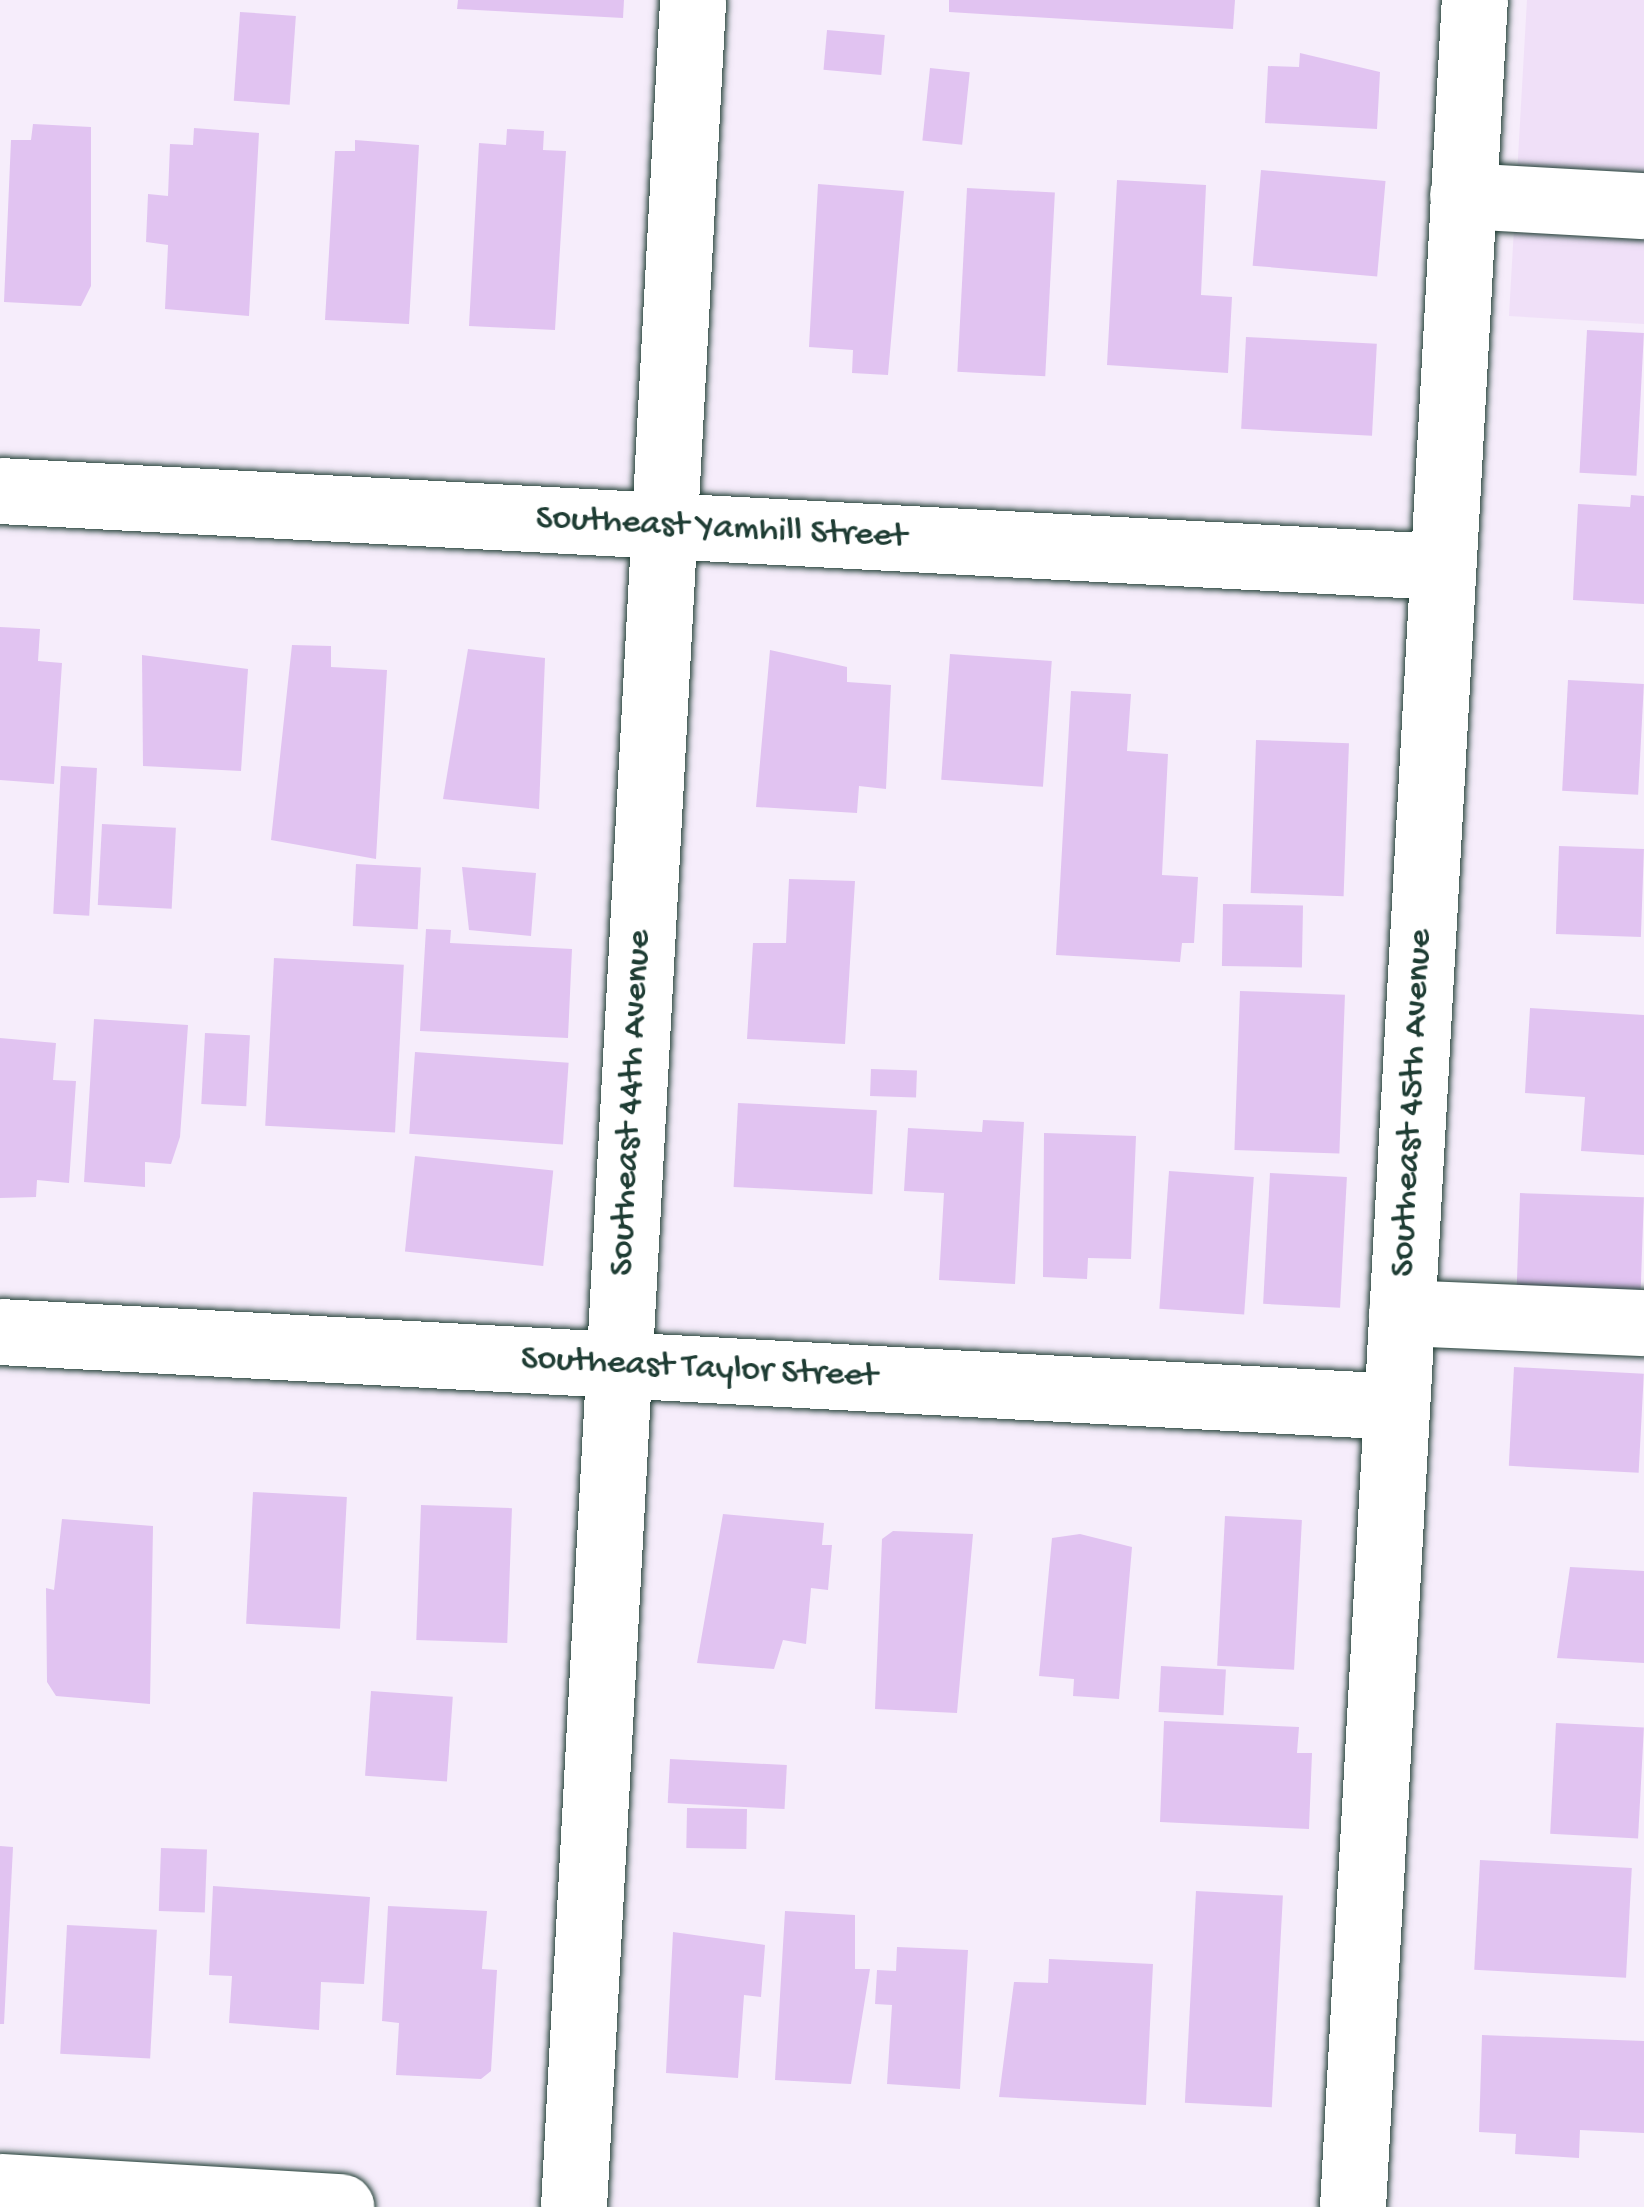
<!DOCTYPE html>
<html>
<head>
<meta charset="utf-8">
<style>
	body { margin:0 }
	#map { position:relative; width:1644px; height:2207px; overflow:hidden; background:#f6edfb; font-family:"Gochi Hand",sans-serif }
	div>[style] { position:absolute }
	.built>* { inset:0; background:#f0e0f8 }
	.building>* { inset:0; background:#e1c3f1; transform-origin:0 0 }
	.roads { filter:drop-shadow(0 0 3px #1f3d34) drop-shadow(0 0 3px #1f3d34) }
	.minor>* { height:66px; margin:-33px; padding:0 33px; transform-origin:33px; border-radius:33px; background:#fff }
	span { translate:-50% -50%; white-space:nowrap; text-align:center; line-height:1.15; -webkit-text-stroke:9px #fff; paint-order:stroke }
	.street-label { font-size:36px; color:#1f3d34 }
</style>
</head>
<body>
<div id="map">
	<div class="built">
		<div style="clip-path:polygon(1527px 0,1644px 0,1644px 324px,1509px 316px)"></div>
	</div>
	<div class="building">
		<div style="clip-path:polygon(458px 0,624px 0,623px 18px,457px 9px)"></div>
		<div style="clip-path:polygon(949px 0,1235px 0,1233px 29px,949px 12px)"></div>
		<div style="left:240px;top:12px;width:56px;height:89px;rotate:4deg"></div>
		<div style="left:827px;top:30px;width:58px;height:40px;rotate:5deg"></div>
		<div style="clip-path:polygon(1300px 53px,1380px 72px,1377px 129px,1265px 123px,1268px 66px,1299px 67px)"></div>
		<div style="left:930px;top:68px;width:40px;height:73px;rotate:6deg"></div>
		<div style="clip-path:polygon(33px 124px,91px 127px,91px 286px,81px 306px,4px 302px,11px 140px,31px 140px)"></div>
		<div style="clip-path:polygon(194px 128px,259px 133px,249px 316px,165px 309px,168px 245px,146px 242px,148px 194px,168px 196px,170px 144px,193px 145px)"></div>
		<div style="clip-path:polygon(507px 129px,544px 131px,543px 150px,566px 151px,555px 330px,469px 326px,479px 143px,506px 145px)"></div>
		<div style="clip-path:polygon(355px 140px,419px 145px,409px 324px,325px 320px,335px 151px,355px 151px)"></div>
		<div style="left:1261px;top:170px;width:125px;height:96px;rotate:5deg"></div>
		<div style="clip-path:polygon(1117px 180px,1206px 185px,1201px 295px,1232px 297px,1228px 373px,1107px 365px)"></div>
		<div style="clip-path:polygon(818px 184px,904px 191px,888px 375px,852px 373px,853px 350px,809px 347px)"></div>
		<div style="left:967px;top:188px;width:88px;height:184px;rotate:3deg"></div>
		<div style="left:1587px;top:330px;width:57px;height:143px;rotate:3deg"></div>
		<div style="left:1246px;top:337px;width:131px;height:92px;rotate:3deg"></div>
		<div style="clip-path:polygon(1631px 495px,1644px 496px,1644px 604px,1573px 600px,1578px 504px,1630px 507px)"></div>
		<div style="clip-path:polygon(0 627px,40px 629px,38px 661px,62px 663px,54px 784px,0 780px)"></div>
		<div style="clip-path:polygon(292px 645px,331px 646px,331px 667px,387px 670px,376px 859px,271px 840px)"></div>
		<div style="clip-path:polygon(468px 649px,545px 658px,539px 809px,443px 799px)"></div>
		<div style="clip-path:polygon(770px 650px,847px 667px,847px 682px,891px 685px,886px 789px,859px 786px,857px 813px,756px 807px)"></div>
		<div style="left:950px;top:654px;width:102px;height:126px;rotate:4deg"></div>
		<div style="clip-path:polygon(142px 655px,248px 669px,241px 771px,143px 766px)"></div>
		<div style="left:1568px;top:680px;width:76px;height:111px;rotate:3deg"></div>
		<div style="clip-path:polygon(1071px 691px,1131px 694px,1127px 751px,1168px 754px,1162px 875px,1198px 877px,1194px 943px,1182px 943px,1180px 962px,1056px 955px)"></div>
		<div style="left:1256px;top:740px;width:93px;height:153px;rotate:2deg"></div>
		<div style="left:61px;top:766px;width:36px;height:148px;rotate:3deg"></div>
		<div style="left:102px;top:824px;width:74px;height:81px;rotate:3deg"></div>
		<div style="left:1559px;top:846px;width:85px;height:88px;rotate:2deg"></div>
		<div style="left:356px;top:864px;width:65px;height:62px;rotate:3deg"></div>
		<div style="clip-path:polygon(462px 867px,536px 873px,531px 936px,469px 930px)"></div>
		<div style="clip-path:polygon(789px 879px,855px 881px,845px 1044px,747px 1039px,753px 943px,786px 943px)"></div>
		<div style="left:1223px;top:904px;width:80px;height:62px;rotate:1deg"></div>
		<div style="clip-path:polygon(426px 929px,451px 930px,450px 943px,572px 949px,568px 1038px,420px 1031px)"></div>
		<div style="left:274px;top:958px;width:130px;height:168px;rotate:3deg"></div>
		<div style="left:1240px;top:991px;width:105px;height:159px;rotate:2deg"></div>
		<div style="clip-path:polygon(1530px 1008px,1644px 1015px,1644px 1155px,1581px 1151px,1585px 1097px,1525px 1093px)"></div>
		<div style="clip-path:polygon(94px 1019px,188px 1025px,180px 1137px,171px 1164px,145px 1162px,145px 1187px,84px 1182px)"></div>
		<div style="left:205px;top:1033px;width:45px;height:71px;rotate:3deg"></div>
		<div style="clip-path:polygon(0 1038px,56px 1043px,53px 1080px,76px 1081px,69px 1183px,37px 1180px,36px 1197px,0 1198px)"></div>
		<div style="left:415px;top:1052px;width:154px;height:82px;rotate:4deg"></div>
		<div style="left:871px;top:1069px;width:46px;height:27px;rotate:2deg"></div>
		<div style="left:738px;top:1103px;width:139px;height:84px;rotate:3deg"></div>
		<div style="clip-path:polygon(983px 1120px,1024px 1122px,1015px 1284px,939px 1280px,944px 1193px,904px 1191px,908px 1128px,982px 1132px)"></div>
		<div style="clip-path:polygon(1044px 1133px,1136px 1136px,1131px 1259px,1088px 1258px,1087px 1279px,1043px 1277px)"></div>
		<div style="left:415px;top:1156px;width:139px;height:96px;rotate:6deg"></div>
		<div style="left:1169px;top:1171px;width:85px;height:138px;rotate:4deg"></div>
		<div style="left:1270px;top:1173px;width:77px;height:131px;rotate:3deg"></div>
		<div style="left:1520px;top:1193px;width:124px;height:99px;rotate:2deg"></div>
		<div style="left:1514px;top:1367px;width:130px;height:99px;rotate:3deg"></div>
		<div style="left:253px;top:1492px;width:94px;height:132px;rotate:3deg"></div>
		<div style="left:421px;top:1505px;width:91px;height:135px;rotate:2deg"></div>
		<div style="clip-path:polygon(723px 1514px,824px 1523px,822px 1545px,832px 1545px,828px 1590px,811px 1588px,806px 1644px,783px 1640px,774px 1669px,697px 1663px)"></div>
		<div style="left:1225px;top:1516px;width:77px;height:150px;rotate:3deg"></div>
		<div style="clip-path:polygon(62px 1519px,153px 1526px,150px 1704px,56px 1696px,47px 1682px,46px 1588px,54px 1590px)"></div>
		<div style="clip-path:polygon(893px 1531px,973px 1534px,957px 1713px,875px 1709px,882px 1539px)"></div>
		<div style="clip-path:polygon(1080px 1534px,1132px 1547px,1119px 1699px,1073px 1696px,1074px 1679px,1039px 1676px,1052px 1538px)"></div>
		<div style="clip-path:polygon(1570px 1567px,1644px 1571px,1644px 1663px,1557px 1658px)"></div>
		<div style="left:1161px;top:1666px;width:65px;height:46px;rotate:3deg"></div>
		<div style="left:371px;top:1691px;width:82px;height:85px;rotate:4deg"></div>
		<div style="clip-path:polygon(1164px 1721px,1299px 1727px,1297px 1753px,1312px 1753px,1309px 1829px,1160px 1822px)"></div>
		<div style="left:1556px;top:1723px;width:88px;height:111px;rotate:3deg"></div>
		<div style="left:670px;top:1759px;width:117px;height:44px;rotate:3deg"></div>
		<div style="left:687px;top:1808px;width:60px;height:40px;rotate:1deg"></div>
		<div style="clip-path:polygon(0 1846px,13px 1847px,4px 2024px,0 2024px)"></div>
		<div style="left:161px;top:1848px;width:46px;height:63px;rotate:2deg"></div>
		<div style="left:1480px;top:1860px;width:152px;height:110px;rotate:3deg"></div>
		<div style="clip-path:polygon(213px 1886px,370px 1897px,364px 1984px,321px 1982px,319px 2030px,229px 2023px,232px 1976px,209px 1975px)"></div>
		<div style="left:1196px;top:1891px;width:87px;height:212px;rotate:3deg"></div>
		<div style="clip-path:polygon(388px 1906px,487px 1911px,482px 1969px,497px 1970px,491px 2071px,481px 2079px,396px 2075px,399px 2023px,382px 2021px)"></div>
		<div style="clip-path:polygon(785px 1911px,855px 1915px,855px 1969px,870px 1969px,851px 2084px,775px 2080px)"></div>
		<div style="left:67px;top:1925px;width:90px;height:129px;rotate:3deg"></div>
		<div style="clip-path:polygon(673px 1932px,765px 1945px,761px 1997px,744px 1995px,738px 2078px,666px 2073px)"></div>
		<div style="clip-path:polygon(897px 1947px,968px 1950px,960px 2089px,887px 2084px,892px 2005px,875px 2004px,877px 1970px,896px 1971px)"></div>
		<div style="clip-path:polygon(1049px 1959px,1153px 1964px,1146px 2105px,999px 2097px,1014px 1982px,1048px 1983px)"></div>
		<div style="clip-path:polygon(1482px 2035px,1644px 2041px,1644px 2133px,1580px 2130px,1579px 2158px,1515px 2154px,1516px 2134px,1479px 2132px)"></div>
	</div>
	<div class="roads">
		<div class="minor">
			<div style="left:1463px;top:196px;width:181px;rotate:3.2deg"></div>
			<div style="left:0;top:491px;width:1443px;rotate:3.02deg"></div>
			<div style="left:1402px;top:1313px;width:242px;rotate:2.4deg"></div>
			<div style="left:0;top:1332px;width:1399px;rotate:3.07deg"></div>
			<div style="left:0;top:2187px;width:342px;rotate:3.4deg"></div>
			<div style="left:574px;top:2207px;width:2210px;rotate:-86.91deg"></div>
			<div style="left:1353px;top:2207px;width:2210px;rotate:-86.84deg"></div>
		</div>
	</div>
	<div class="street-label">
		<span style="left:721px;top:529px;rotate:3deg">Southeast Yamhill Street</span>
		<span style="left:632px;top:1103px;rotate:-87deg">Southeast 44th Avenue</span>
		<span style="left:1413px;top:1103px;rotate:-87deg">Southeast 45th Avenue</span>
		<span style="left:699px;top:1369px;rotate:3deg">Southeast Taylor Street</span>
	</div>
</div>
</body>
</html>
